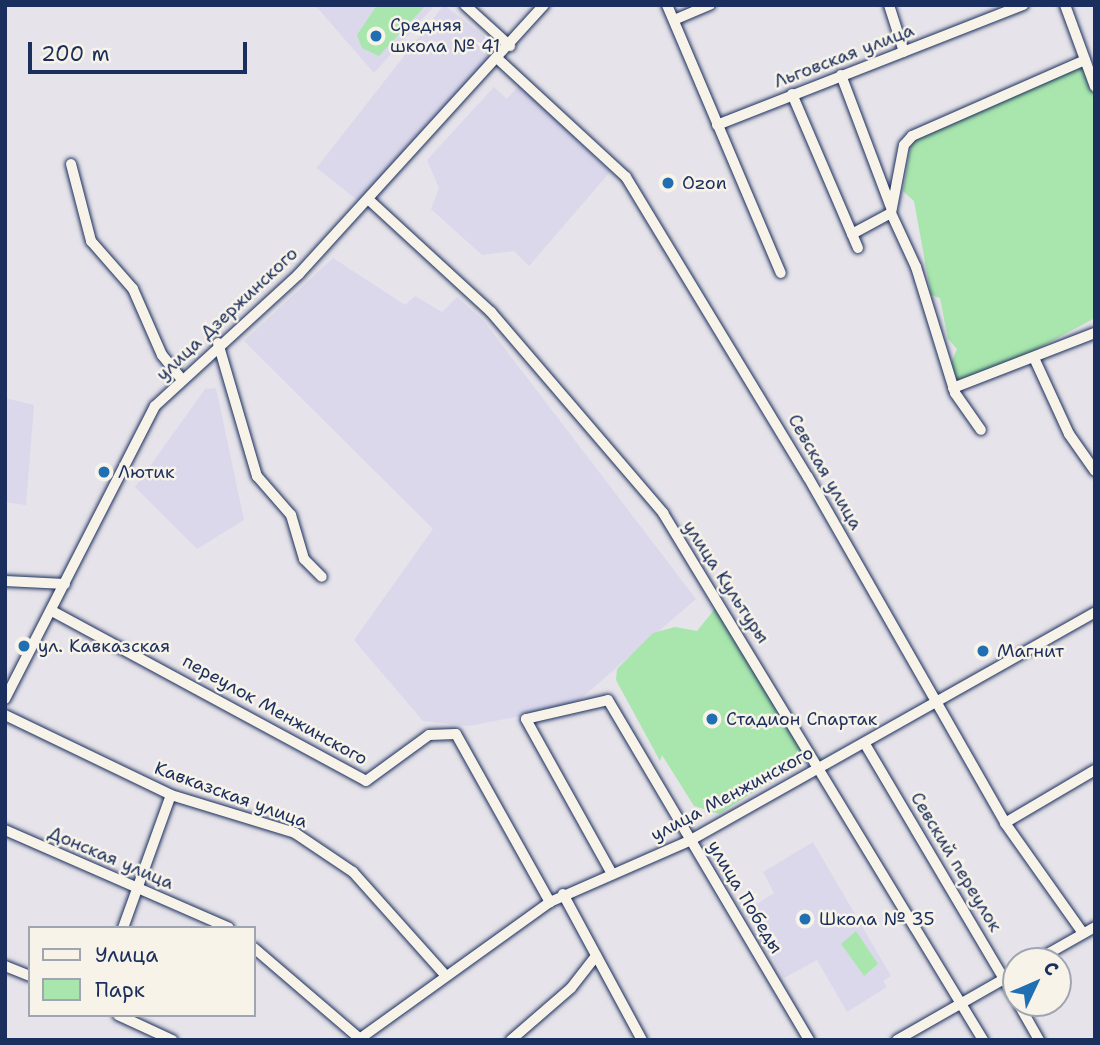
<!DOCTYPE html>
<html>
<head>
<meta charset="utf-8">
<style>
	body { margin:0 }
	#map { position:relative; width:1100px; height:1045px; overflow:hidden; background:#e6e3ea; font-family:"Shantell Sans",sans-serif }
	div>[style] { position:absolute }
	.built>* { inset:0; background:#dbd8ec; transform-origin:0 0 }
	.green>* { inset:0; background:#a8e6ad }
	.roads { filter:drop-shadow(0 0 2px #1b2f5e) drop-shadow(0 0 2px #1b2f5e) }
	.minor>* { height:10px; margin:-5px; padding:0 5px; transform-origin:5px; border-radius:5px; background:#f7f3e8 }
	.dots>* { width:19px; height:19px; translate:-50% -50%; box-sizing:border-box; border:4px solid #f7f3e8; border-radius:50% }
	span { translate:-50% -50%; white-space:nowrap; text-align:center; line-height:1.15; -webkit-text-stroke:5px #f7f3e8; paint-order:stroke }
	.poi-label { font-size:18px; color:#1b2f5e }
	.left { translate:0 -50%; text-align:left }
	.street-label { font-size:18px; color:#1b2f5e }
	.frame { position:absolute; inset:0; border:7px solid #1b2f5e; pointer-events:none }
	.legend { position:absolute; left:28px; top:926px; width:228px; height:91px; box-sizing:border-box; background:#f7f3e8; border:2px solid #9fa5b1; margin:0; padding:9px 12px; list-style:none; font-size:21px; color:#1b2f5e }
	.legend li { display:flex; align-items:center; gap:14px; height:35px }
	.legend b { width:35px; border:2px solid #9fa5b1 }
	.north { position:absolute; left:1002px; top:947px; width:70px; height:70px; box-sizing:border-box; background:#f7f3e8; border:2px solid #9fa5b1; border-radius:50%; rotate:46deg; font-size:19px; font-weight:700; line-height:28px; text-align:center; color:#1b2f5e }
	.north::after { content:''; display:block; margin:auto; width:24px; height:32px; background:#1f6fb2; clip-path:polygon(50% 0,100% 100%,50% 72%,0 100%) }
	.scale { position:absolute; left:28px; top:42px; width:219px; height:32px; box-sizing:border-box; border:4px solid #1b2f5e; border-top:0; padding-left:9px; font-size:21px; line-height:24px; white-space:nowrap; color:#1b2f5e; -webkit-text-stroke:5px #f7f3e8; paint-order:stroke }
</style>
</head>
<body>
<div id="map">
	<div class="built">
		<div style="clip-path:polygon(315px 5px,435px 5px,374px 73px)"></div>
		<div style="left:444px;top:5px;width:68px;height:207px;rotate:38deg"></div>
		<div style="clip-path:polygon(520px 84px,610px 172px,529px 266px,514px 251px,482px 255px,431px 209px,439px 188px,427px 160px,494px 87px,507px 99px)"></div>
		<div style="clip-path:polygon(333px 258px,405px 305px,415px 296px,442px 312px,457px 297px,483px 320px,696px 599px,572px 706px,469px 726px,423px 721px,354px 640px,433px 529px,244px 341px)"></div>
		<div style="clip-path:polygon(216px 388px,244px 520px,197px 549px,135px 487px,205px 389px)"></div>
		<div style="clip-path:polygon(5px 398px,34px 405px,26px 505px,5px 502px)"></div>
		<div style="clip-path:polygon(813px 842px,891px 976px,883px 981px,887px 987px,847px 1012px,817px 960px,784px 978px,746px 911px,774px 893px,763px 872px)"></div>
	</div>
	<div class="green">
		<div style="clip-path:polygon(377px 5px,426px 5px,379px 56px,362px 48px,357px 35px)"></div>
		<div style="clip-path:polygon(1084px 63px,1095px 94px,1095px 318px,1011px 363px,955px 382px,951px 363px,957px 349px,948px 339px,940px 298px,931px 295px,914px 201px,903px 191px,912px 140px)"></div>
		<div style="clip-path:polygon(718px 605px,808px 757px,719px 814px,694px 806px,662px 755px,660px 761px,616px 680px,617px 669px,653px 633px,675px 627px,697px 631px)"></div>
		<div style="clip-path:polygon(856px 931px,878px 964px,864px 976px,841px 944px)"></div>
	</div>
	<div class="roads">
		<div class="minor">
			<div style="left:465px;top:5px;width:61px;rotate:42.3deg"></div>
			<div style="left:667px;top:5px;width:291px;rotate:67deg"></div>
			<div style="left:889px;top:5px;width:49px;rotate:72.3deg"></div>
			<div style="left:1065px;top:5px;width:87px;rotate:69.9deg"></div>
			<div style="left:674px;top:20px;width:39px;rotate:-23deg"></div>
			<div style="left:498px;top:59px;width:174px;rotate:42.7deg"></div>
			<div style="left:626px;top:177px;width:351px;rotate:58.8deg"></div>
			<div style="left:808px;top:477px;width:398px;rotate:60.3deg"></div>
			<div style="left:1005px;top:823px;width:135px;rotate:54.7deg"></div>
			<div style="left:841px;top:75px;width:141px;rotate:69.3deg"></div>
			<div style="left:792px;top:94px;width:152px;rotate:66.8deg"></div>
			<div style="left:717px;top:125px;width:329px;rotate:-21.4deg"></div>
			<div style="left:71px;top:164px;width:80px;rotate:75.4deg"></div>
			<div style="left:91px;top:241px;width:64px;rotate:48.8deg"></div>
			<div style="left:133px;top:289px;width:72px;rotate:66.3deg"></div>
			<div style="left:162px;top:355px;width:28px;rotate:51deg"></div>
			<div style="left:368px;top:199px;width:167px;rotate:42.6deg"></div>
			<div style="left:491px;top:312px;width:265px;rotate:49.4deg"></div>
			<div style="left:663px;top:513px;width:617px;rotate:58.73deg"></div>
			<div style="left:891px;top:213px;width:60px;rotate:65.2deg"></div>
			<div style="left:916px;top:267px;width:132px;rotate:72.8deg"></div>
			<div style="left:955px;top:393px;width:45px;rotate:54.9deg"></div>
			<div style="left:858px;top:248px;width:15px;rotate:-113deg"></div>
			<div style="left:852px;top:234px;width:44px;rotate:-28.3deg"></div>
			<div style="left:891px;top:213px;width:69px;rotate:-79.2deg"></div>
			<div style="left:904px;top:145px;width:12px;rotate:-48deg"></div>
			<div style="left:912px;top:136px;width:189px;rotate:-23.7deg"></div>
			<div style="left:218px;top:343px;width:139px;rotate:73.7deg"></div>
			<div style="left:257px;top:476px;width:52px;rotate:48.9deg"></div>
			<div style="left:291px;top:515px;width:46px;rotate:73.5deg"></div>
			<div style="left:304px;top:559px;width:25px;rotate:45deg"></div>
			<div style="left:1035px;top:360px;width:81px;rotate:65.3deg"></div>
			<div style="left:1069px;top:434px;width:45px;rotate:54.9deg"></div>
			<div style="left:953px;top:388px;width:152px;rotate:-21.2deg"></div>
			<div style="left:5px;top:581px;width:60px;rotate:2.9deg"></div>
			<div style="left:52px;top:611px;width:357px;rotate:28.4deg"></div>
			<div style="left:366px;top:781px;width:78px;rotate:-36.1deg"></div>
			<div style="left:429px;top:735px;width:27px;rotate:-2deg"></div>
			<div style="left:456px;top:734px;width:193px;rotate:60.8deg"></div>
			<div style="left:5px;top:699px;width:329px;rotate:-62.9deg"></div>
			<div style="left:155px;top:406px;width:195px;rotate:-42.5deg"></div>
			<div style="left:299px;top:274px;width:364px;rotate:-47.7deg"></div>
			<div style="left:5px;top:715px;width:184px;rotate:25.7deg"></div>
			<div style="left:171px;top:795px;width:130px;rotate:17deg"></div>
			<div style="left:295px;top:833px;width:70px;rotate:33.9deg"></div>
			<div style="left:353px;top:872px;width:138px;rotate:48.2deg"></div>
			<div style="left:865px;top:744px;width:296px;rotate:59.4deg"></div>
			<div style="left:1005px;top:823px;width:104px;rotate:-30.5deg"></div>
			<div style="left:5px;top:830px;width:244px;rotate:23.6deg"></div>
			<div style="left:611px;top:872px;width:175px;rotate:-119.1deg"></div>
			<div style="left:526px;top:719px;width:84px;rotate:-13deg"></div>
			<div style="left:608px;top:700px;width:395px;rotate:59.4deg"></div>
			<div style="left:563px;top:894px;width:166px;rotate:61.6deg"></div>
			<div style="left:123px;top:928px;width:141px;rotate:-70.2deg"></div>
			<div style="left:254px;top:948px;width:140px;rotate:40.6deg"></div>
			<div style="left:1035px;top:961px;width:69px;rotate:-29.5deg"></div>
			<div style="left:5px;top:966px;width:27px;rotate:22deg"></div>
			<div style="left:1018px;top:1003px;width:43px;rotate:60.4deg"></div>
			<div style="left:118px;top:1015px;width:60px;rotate:24.8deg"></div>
			<div style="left:358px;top:1040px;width:236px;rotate:-35.7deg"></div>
			<div style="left:550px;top:902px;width:154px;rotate:-23.7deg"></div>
			<div style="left:691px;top:840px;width:464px;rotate:-29.4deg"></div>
			<div style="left:511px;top:1040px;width:79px;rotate:-40.9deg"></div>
			<div style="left:571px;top:988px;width:41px;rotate:-52deg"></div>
			<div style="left:897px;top:1040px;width:137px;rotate:-29.7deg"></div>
		</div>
	</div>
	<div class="dots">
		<div style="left:376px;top:36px;background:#1f6fb2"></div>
		<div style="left:668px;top:183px;background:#1f6fb2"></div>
		<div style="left:104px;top:472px;background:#1f6fb2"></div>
		<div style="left:24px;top:646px;background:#1f6fb2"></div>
		<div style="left:983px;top:651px;background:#1f6fb2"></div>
		<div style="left:712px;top:719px;background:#1f6fb2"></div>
		<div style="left:805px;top:919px;background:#1f6fb2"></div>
	</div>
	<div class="poi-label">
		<span class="left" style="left:390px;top:36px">Средняя<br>школа № 41</span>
		<span class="left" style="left:682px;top:183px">Ozon</span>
		<span class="left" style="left:118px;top:472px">Лютик</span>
		<span class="left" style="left:38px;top:646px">ул. Кавказская</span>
		<span class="left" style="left:997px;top:651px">Магнит</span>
		<span class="left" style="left:726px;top:719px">Стадион Спартак</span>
		<span class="left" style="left:819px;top:919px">Школа № 35</span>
	</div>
	<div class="street-label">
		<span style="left:844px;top:56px;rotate:-21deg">Льговская улица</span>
		<span style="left:227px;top:314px;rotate:-43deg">улица Дзержинского</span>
		<span style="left:825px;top:472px;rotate:60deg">Севская улица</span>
		<span style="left:726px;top:582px;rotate:57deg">улица Культуры</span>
		<span style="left:275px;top:710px;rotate:29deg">переулок Менжинского</span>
		<span style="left:732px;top:794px;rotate:-28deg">улица Менжинского</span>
		<span style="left:231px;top:795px;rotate:20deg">Кавказская улица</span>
		<span style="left:111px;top:858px;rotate:23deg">Донская улица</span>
		<span style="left:956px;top:862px;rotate:59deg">Севский переулок</span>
		<span style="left:745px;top:897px;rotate:59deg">улица Победы</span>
	</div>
	<div class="frame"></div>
	<ul class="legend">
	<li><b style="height:9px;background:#f7f3e8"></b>Улица</li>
	<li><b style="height:19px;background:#a8e6ad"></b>Парк</li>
	</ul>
	<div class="north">С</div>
	<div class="scale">200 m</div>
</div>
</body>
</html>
